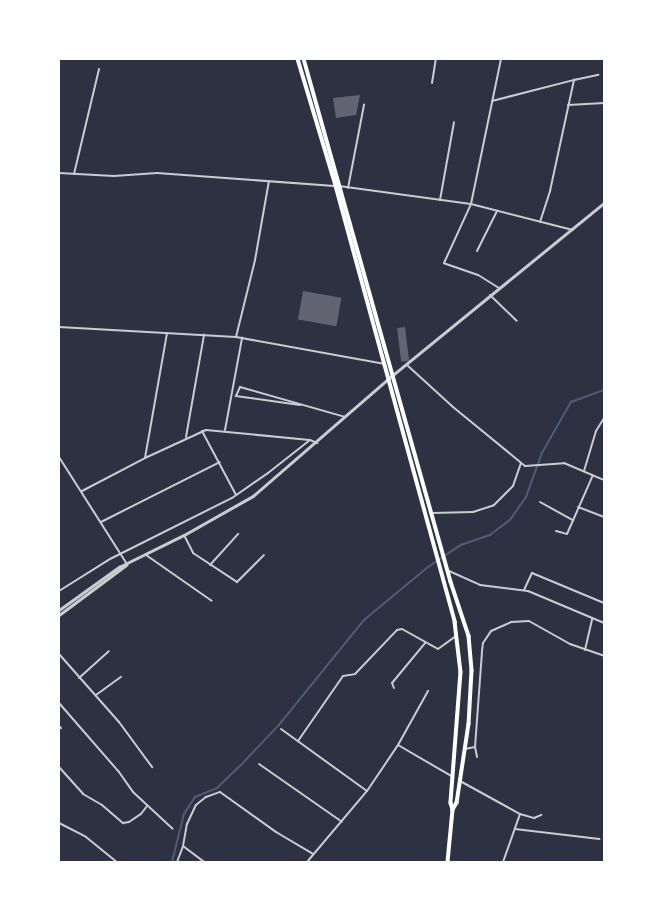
<!DOCTYPE html>
<html>
<head>
<meta charset="utf-8">
<style>
	body { margin:0 }
	#map { position:relative; width:663px; height:921px; overflow:hidden; background:#2d3142; font-family:Lato,sans-serif }
	div>[style] { position:absolute }
	.stream>* { height:1.5px; margin:-0.75px; padding:0 0.75px; transform-origin:0.75px; border-radius:0.75px; background:#4f5d75 }
	.building>* { inset:0; background:#626471; transform-origin:0 0 }
	.minor>* { height:2px; margin:-1px; padding:0 1px; transform-origin:1px; border-radius:1px; background:#caccd0 }
	.tertiary>* { height:2.5px; margin:-1.25px; padding:0 1.25px; transform-origin:1.25px; border-radius:1.25px; background:#caccd0 }
	.trunk>* { height:3.5px; margin:-1.75px; padding:0 1.75px; transform-origin:1.75px; border-radius:1.75px; background:#fff }
	span { translate:-50% -50%; white-space:nowrap; text-align:center; line-height:1.15; -webkit-text-stroke:3.5px #fff; paint-order:stroke }
	.frame { position:absolute; inset:0; border:60px solid #fff; pointer-events:none }
</style>
</head>
<body>
<div id="map">
	<div class="stream">
		<div style="left:172px;top:862px;width:49px;rotate:-76deg"></div>
		<div style="left:184px;top:814px;width:20px;rotate:-57deg"></div>
		<div style="left:195px;top:797px;width:24px;rotate:-22deg"></div>
		<div style="left:217px;top:788px;width:33px;rotate:-44deg"></div>
		<div style="left:241px;top:765px;width:55px;rotate:-46.5deg"></div>
		<div style="left:279px;top:725px;width:135px;rotate:-51deg"></div>
		<div style="left:364px;top:620px;width:83px;rotate:-39.6deg"></div>
		<div style="left:428px;top:567px;width:40px;rotate:-34deg"></div>
		<div style="left:461px;top:545px;width:31px;rotate:-19deg"></div>
		<div style="left:490px;top:535px;width:25px;rotate:-37deg"></div>
		<div style="left:510px;top:520px;width:28px;rotate:-55deg"></div>
		<div style="left:526px;top:497px;width:47px;rotate:-70deg"></div>
		<div style="left:542px;top:453px;width:59px;rotate:-60.4deg"></div>
		<div style="left:571px;top:402px;width:35px;rotate:-20deg"></div>
	</div>
	<div class="building">
		<div style="clip-path:polygon(360px 95px,356px 115px,336px 118px,333px 98px)"></div>
		<div style="left:303px;top:291px;width:39px;height:29px;rotate:10deg"></div>
		<div style="left:405px;top:327px;width:34px;height:8px;rotate:83deg"></div>
	</div>
	<div class="minor">
		<div style="left:432px;top:83px;width:24px;rotate:-81deg"></div>
		<div style="left:492px;top:101px;width:85px;rotate:-14.4deg"></div>
		<div style="left:568px;top:105px;width:36px;rotate:-3deg"></div>
		<div style="left:59px;top:173px;width:55px;rotate:3.1deg"></div>
		<div style="left:114px;top:176px;width:43px;rotate:-4deg"></div>
		<div style="left:157px;top:173px;width:178px;rotate:4.2deg"></div>
		<div style="left:74px;top:174px;width:108px;rotate:-76.6deg"></div>
		<div style="left:339px;top:186px;width:133px;rotate:7.8deg"></div>
		<div style="left:471px;top:204px;width:105px;rotate:14.3deg"></div>
		<div style="left:348px;top:188px;width:85px;rotate:-79.1deg"></div>
		<div style="left:440px;top:200px;width:79px;rotate:-79.8deg"></div>
		<div style="left:540px;top:222px;width:33px;rotate:-72deg"></div>
		<div style="left:550px;top:191px;width:114px;rotate:-77.8deg"></div>
		<div style="left:574px;top:80px;width:25px;rotate:-12deg"></div>
		<div style="left:477px;top:251px;width:45px;rotate:-63.4deg"></div>
		<div style="left:499px;top:288px;width:25px;rotate:-148deg"></div>
		<div style="left:478px;top:275px;width:36px;rotate:-161deg"></div>
		<div style="left:444px;top:263px;width:65px;rotate:-65.4deg"></div>
		<div style="left:471px;top:204px;width:148px;rotate:-78.3deg"></div>
		<div style="left:490px;top:295px;width:37px;rotate:44deg"></div>
		<div style="left:59px;top:327px;width:177px;rotate:3.2deg"></div>
		<div style="left:236px;top:337px;width:150px;rotate:10.3deg"></div>
		<div style="left:236px;top:337px;width:79px;rotate:-76.1deg"></div>
		<div style="left:255px;top:260px;width:80px;rotate:-80deg"></div>
		<div style="left:407px;top:365px;width:62px;rotate:42.4deg"></div>
		<div style="left:453px;top:407px;width:93px;rotate:39.3deg"></div>
		<div style="left:525px;top:466px;width:39px;rotate:-4deg"></div>
		<div style="left:564px;top:463px;width:43px;rotate:23deg"></div>
		<div style="left:300px;top:405px;width:65px;rotate:-172deg"></div>
		<div style="left:236px;top:396px;width:10px;rotate:-66deg"></div>
		<div style="left:240px;top:387px;width:109px;rotate:15.9deg"></div>
		<div style="left:225px;top:430px;width:94px;rotate:-79.5deg"></div>
		<div style="left:202px;top:431px;width:72px;rotate:62deg"></div>
		<div style="left:186px;top:437px;width:104px;rotate:-80deg"></div>
		<div style="left:59px;top:457px;width:127px;rotate:57.6deg"></div>
		<div style="left:145px;top:458px;width:127px;rotate:-80deg"></div>
		<div style="left:584px;top:471px;width:42px;rotate:-73.3deg"></div>
		<div style="left:596px;top:431px;width:15px;rotate:-58deg"></div>
		<div style="left:82px;top:491px;width:71px;rotate:-27.6deg"></div>
		<div style="left:145px;top:458px;width:67px;rotate:-24.7deg"></div>
		<div style="left:206px;top:430px;width:104px;rotate:5.5deg"></div>
		<div style="left:310px;top:440px;width:8px;rotate:23deg"></div>
		<div style="left:540px;top:502px;width:38px;rotate:29deg"></div>
		<div style="left:578px;top:507px;width:28px;rotate:21deg"></div>
		<div style="left:432px;top:513px;width:41px;rotate:-1.4deg"></div>
		<div style="left:473px;top:512px;width:22px;rotate:-18deg"></div>
		<div style="left:494px;top:505px;width:27px;rotate:-45deg"></div>
		<div style="left:513px;top:486px;width:24px;rotate:-71deg"></div>
		<div style="left:101px;top:522px;width:133px;rotate:-26.8deg"></div>
		<div style="left:556px;top:531px;width:11px;rotate:15deg"></div>
		<div style="left:567px;top:534px;width:64px;rotate:-66.2deg"></div>
		<div style="left:184px;top:535px;width:20px;rotate:63deg"></div>
		<div style="left:193px;top:553px;width:53px;rotate:33.4deg"></div>
		<div style="left:237px;top:582px;width:38px;rotate:-45deg"></div>
		<div style="left:146px;top:555px;width:80px;rotate:34.9deg"></div>
		<div style="left:210px;top:565px;width:42px;rotate:-47.9deg"></div>
		<div style="left:449px;top:571px;width:34px;rotate:24deg"></div>
		<div style="left:480px;top:585px;width:48px;rotate:7.1deg"></div>
		<div style="left:528px;top:591px;width:82px;rotate:22.8deg"></div>
		<div style="left:524px;top:590px;width:19px;rotate:-65deg"></div>
		<div style="left:532px;top:573px;width:78px;rotate:22.6deg"></div>
		<div style="left:59px;top:591px;width:60px;rotate:-32.1deg"></div>
		<div style="left:110px;top:559px;width:136px;rotate:-26.6deg"></div>
		<div style="left:232px;top:498px;width:44px;rotate:-34.8deg"></div>
		<div style="left:268px;top:473px;width:53px;rotate:-38.2deg"></div>
		<div style="left:585px;top:650px;width:32px;rotate:-77deg"></div>
		<div style="left:59px;top:654px;width:91px;rotate:48.6deg"></div>
		<div style="left:119px;top:722px;width:56px;rotate:53.7deg"></div>
		<div style="left:79px;top:678px;width:40px;rotate:-42deg"></div>
		<div style="left:394px;top:688px;width:5px;rotate:-112deg"></div>
		<div style="left:392px;top:683px;width:53px;rotate:-50.3deg"></div>
		<div style="left:96px;top:695px;width:31px;rotate:-36deg"></div>
		<div style="left:59px;top:703px;width:91px;rotate:49deg"></div>
		<div style="left:119px;top:772px;width:24px;rotate:55deg"></div>
		<div style="left:133px;top:792px;width:54px;rotate:42.8deg"></div>
		<div style="left:59px;top:726px;width:3px;rotate:45deg"></div>
		<div style="left:281px;top:729px;width:106px;rotate:35.8deg"></div>
		<div style="left:298px;top:741px;width:79px;rotate:-55.3deg"></div>
		<div style="left:343px;top:676px;width:12px;rotate:-9deg"></div>
		<div style="left:355px;top:674px;width:61px;rotate:-46.3deg"></div>
		<div style="left:397px;top:630px;width:5px;rotate:-11deg"></div>
		<div style="left:402px;top:629px;width:41px;rotate:29.1deg"></div>
		<div style="left:438px;top:649px;width:22px;rotate:-36deg"></div>
		<div style="left:398px;top:745px;width:64px;rotate:30.2deg"></div>
		<div style="left:465px;top:749px;width:10px;rotate:-11deg"></div>
		<div style="left:477px;top:757px;width:10px;rotate:-101deg"></div>
		<div style="left:475px;top:747px;width:96px;rotate:-85.8deg"></div>
		<div style="left:482px;top:651px;width:8px;rotate:-83deg"></div>
		<div style="left:483px;top:643px;width:14px;rotate:-56deg"></div>
		<div style="left:491px;top:631px;width:22px;rotate:-24deg"></div>
		<div style="left:511px;top:622px;width:18px;rotate:-3deg"></div>
		<div style="left:529px;top:621px;width:47px;rotate:29.3deg"></div>
		<div style="left:570px;top:644px;width:36px;rotate:19deg"></div>
		<div style="left:259px;top:764px;width:101px;rotate:34.9deg"></div>
		<div style="left:59px;top:767px;width:36px;rotate:48deg"></div>
		<div style="left:83px;top:794px;width:22px;rotate:30deg"></div>
		<div style="left:102px;top:805px;width:28px;rotate:41deg"></div>
		<div style="left:123px;top:823px;width:6px;rotate:-9deg"></div>
		<div style="left:129px;top:822px;width:14px;rotate:-34deg"></div>
		<div style="left:141px;top:814px;width:10px;rotate:-53deg"></div>
		<div style="left:460px;top:781px;width:68px;rotate:28.8deg"></div>
		<div style="left:520px;top:814px;width:15px;rotate:16deg"></div>
		<div style="left:534px;top:818px;width:8px;rotate:-23deg"></div>
		<div style="left:59px;top:823px;width:30px;rotate:27deg"></div>
		<div style="left:86px;top:837px;width:38px;rotate:39deg"></div>
		<div style="left:515px;top:829px;width:85px;rotate:6.8deg"></div>
		<div style="left:183px;top:846px;width:26px;rotate:37deg"></div>
		<div style="left:177px;top:862px;width:17px;rotate:-69deg"></div>
		<div style="left:183px;top:846px;width:22px;rotate:-80deg"></div>
		<div style="left:187px;top:824px;width:21px;rotate:-65deg"></div>
		<div style="left:196px;top:805px;width:13px;rotate:-39deg"></div>
		<div style="left:206px;top:797px;width:15px;rotate:-20deg"></div>
		<div style="left:220px;top:792px;width:69px;rotate:35.5deg"></div>
		<div style="left:276px;top:832px;width:43px;rotate:30.7deg"></div>
		<div style="left:307px;top:862px;width:93px;rotate:-49.8deg"></div>
		<div style="left:367px;top:791px;width:55px;rotate:-56deg"></div>
		<div style="left:398px;top:745px;width:62px;rotate:-60.9deg"></div>
		<div style="left:503px;top:862px;width:51px;rotate:-70.5deg"></div>
	</div>
	<div class="tertiary">
		<div style="left:59px;top:610px;width:74px;rotate:-35.6deg"></div>
		<div style="left:119px;top:567px;width:72px;rotate:-26.2deg"></div>
		<div style="left:184px;top:535px;width:79px;rotate:-29.5deg"></div>
		<div style="left:253px;top:496px;width:179px;rotate:-40.9deg"></div>
		<div style="left:388px;top:379px;width:279px;rotate:-39.2deg"></div>
		<div style="left:59px;top:615px;width:84px;rotate:-36.7deg"></div>
	</div>
	<div class="trunk">
		<div style="left:298px;top:59px;width:133px;rotate:73.3deg"></div>
		<div style="left:336px;top:186px;width:452px;rotate:74.7deg"></div>
		<div style="left:455px;top:622px;width:50px;rotate:83.2deg"></div>
		<div style="left:461px;top:672px;width:131px;rotate:94.4deg"></div>
		<div style="left:451px;top:803px;width:7px;rotate:74deg"></div>
		<div style="left:304px;top:59px;width:543px;rotate:74.3deg"></div>
		<div style="left:451px;top:582px;width:57px;rotate:71.6deg"></div>
		<div style="left:469px;top:636px;width:35px;rotate:85deg"></div>
		<div style="left:472px;top:671px;width:53px;rotate:93.2deg"></div>
		<div style="left:469px;top:724px;width:80px;rotate:98.6deg"></div>
		<div style="left:457px;top:803px;width:8px;rotate:120deg"></div>
		<div style="left:453px;top:810px;width:52px;rotate:95.5deg"></div>
	</div>
	<div class="frame"></div>
</div>
</body>
</html>
